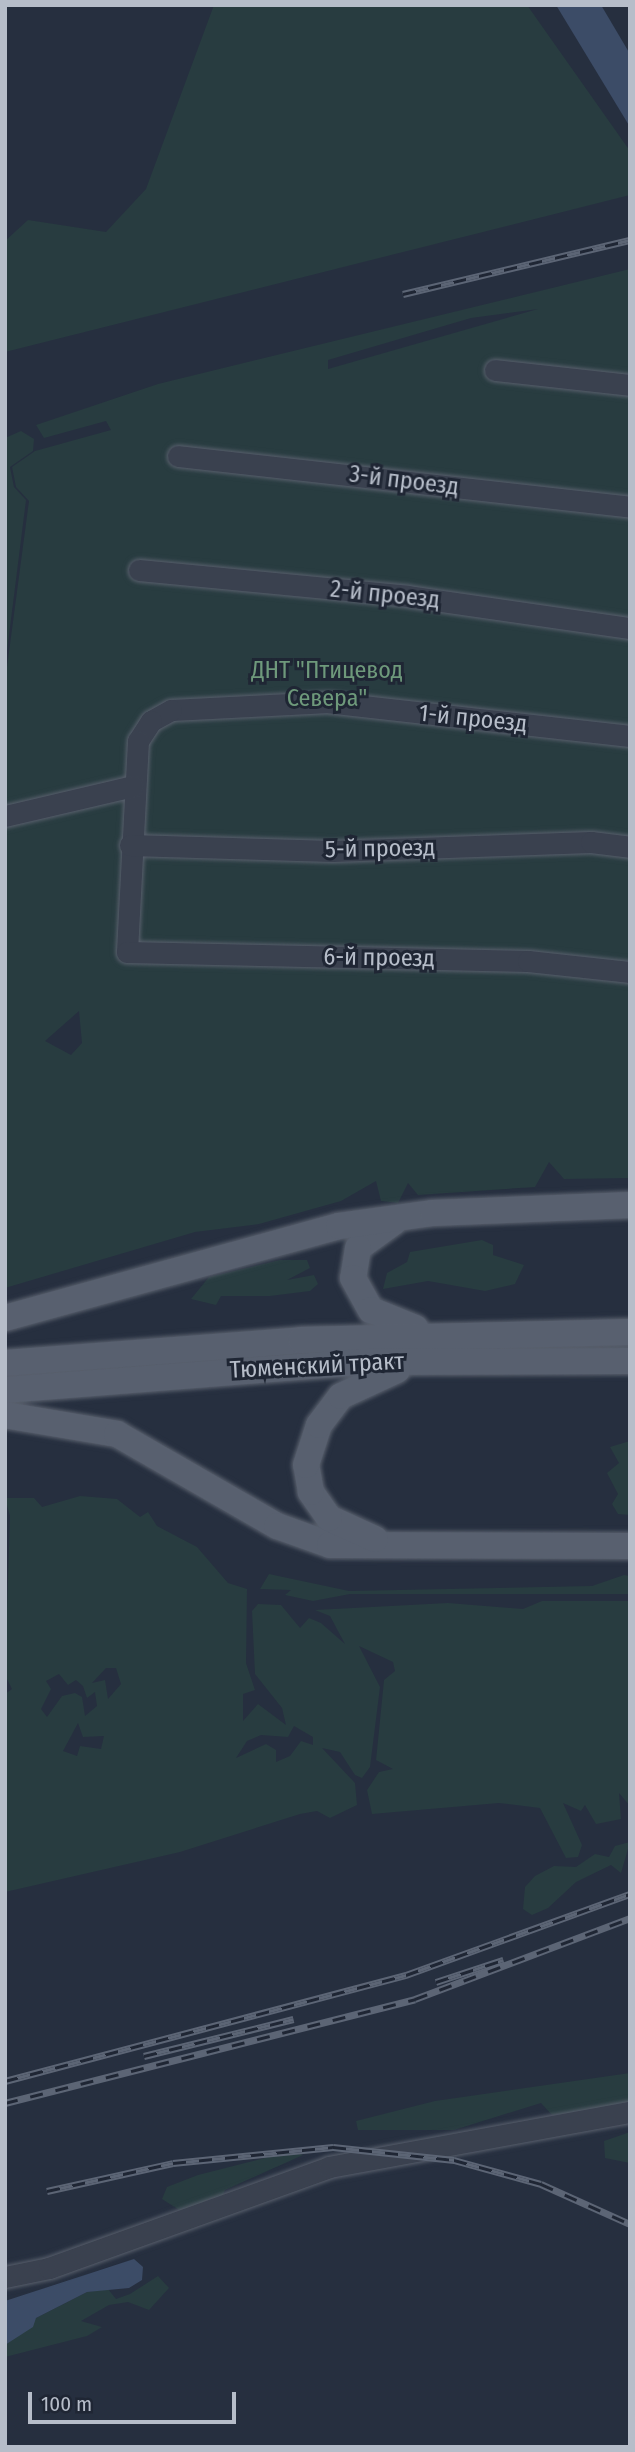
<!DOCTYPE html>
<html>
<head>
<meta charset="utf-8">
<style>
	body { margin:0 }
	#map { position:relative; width:635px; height:2452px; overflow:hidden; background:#262f3f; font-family:"Fira Sans Condensed",sans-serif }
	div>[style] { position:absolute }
	.green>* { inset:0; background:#283c40 }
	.water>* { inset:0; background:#3c4c67 }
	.roads { filter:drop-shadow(0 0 2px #585f6c) drop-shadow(0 0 2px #585f6c) }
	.minor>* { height:21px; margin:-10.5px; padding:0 10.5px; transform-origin:10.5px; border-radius:10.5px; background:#3a414f }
	.major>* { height:26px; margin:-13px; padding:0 13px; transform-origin:13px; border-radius:13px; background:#58606f }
	.rail>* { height:7px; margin-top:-3.5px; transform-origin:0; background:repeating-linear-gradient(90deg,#1f2634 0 13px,#5c6575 0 26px); box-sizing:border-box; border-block:2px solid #5c6575 }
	span { translate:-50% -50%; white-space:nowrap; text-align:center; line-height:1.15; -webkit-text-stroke:6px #1f2634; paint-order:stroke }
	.street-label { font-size:24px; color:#b6bdc9 }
	.park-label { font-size:24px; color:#6e997b }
	.frame { position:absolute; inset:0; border:7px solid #b6bdc9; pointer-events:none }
	.scale { position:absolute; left:28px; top:2392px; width:208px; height:32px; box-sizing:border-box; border:4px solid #b6bdc9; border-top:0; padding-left:9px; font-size:21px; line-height:24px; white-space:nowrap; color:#b6bdc9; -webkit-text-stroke:5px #1f2634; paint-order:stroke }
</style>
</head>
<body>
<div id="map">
	<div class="green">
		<div style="clip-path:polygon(214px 5px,527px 5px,630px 151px,630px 195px,5px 352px,5px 241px,28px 220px,106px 232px,146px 189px)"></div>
		<div style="clip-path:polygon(evenodd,630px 269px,630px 1178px,564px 1179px,549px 1162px,535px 1187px,418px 1195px,408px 1183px,398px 1203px,381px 1201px,376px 1181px,341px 1201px,259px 1224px,195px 1232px,5px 1288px,5px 682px,29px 501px,16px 487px,12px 467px,35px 451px,111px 430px,106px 421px,44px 438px,36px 425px,158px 384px,630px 269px,538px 309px,328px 369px,328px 360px,471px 318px,538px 309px,630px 269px,79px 1011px,82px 1043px,71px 1055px,45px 1041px,79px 1011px)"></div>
		<div style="clip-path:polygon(21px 431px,34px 439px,33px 451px,10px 467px,14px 487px,26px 500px,5px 667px,5px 438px)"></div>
		<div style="clip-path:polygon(482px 1240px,493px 1245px,493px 1255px,524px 1265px,515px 1284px,485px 1291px,428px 1281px,383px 1289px,387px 1273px,407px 1262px,410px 1252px)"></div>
		<div style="clip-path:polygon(280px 1260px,307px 1260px,310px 1268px,287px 1280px,314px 1275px,318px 1284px,310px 1291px,270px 1296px,221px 1296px,216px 1305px,191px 1299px,209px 1277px)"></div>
		<div style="clip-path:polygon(630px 1441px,630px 1515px,618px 1514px,612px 1504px,618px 1494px,607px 1473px,619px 1463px,610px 1447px)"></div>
		<div style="clip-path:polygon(evenodd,80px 1496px,117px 1499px,140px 1517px,148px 1512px,157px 1526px,197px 1547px,228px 1583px,247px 1589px,246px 1663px,255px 1690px,243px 1694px,243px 1721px,258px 1704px,286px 1725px,282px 1708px,255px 1674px,252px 1611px,258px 1604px,281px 1605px,300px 1628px,309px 1618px,321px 1623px,345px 1644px,330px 1616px,315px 1610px,448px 1603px,523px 1609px,542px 1601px,630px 1601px,630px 1806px,619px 1793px,621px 1819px,596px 1824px,585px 1805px,581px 1811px,563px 1803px,582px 1845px,578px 1857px,566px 1858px,540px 1808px,499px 1803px,372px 1814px,367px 1790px,379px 1772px,393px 1769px,376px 1760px,384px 1680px,395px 1671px,393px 1662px,359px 1646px,380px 1687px,370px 1767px,362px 1778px,355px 1775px,340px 1752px,322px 1748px,355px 1783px,357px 1805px,330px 1818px,317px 1811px,300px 1814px,180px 1852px,5px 1892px,5px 1694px,12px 1689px,5px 1675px,10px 1516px,5px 1498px,34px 1498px,42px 1507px,80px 1496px,106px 1668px,116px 1668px,121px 1684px,108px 1699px,105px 1680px,92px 1683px,106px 1668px,80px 1496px,59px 1674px,68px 1685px,76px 1680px,83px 1686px,87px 1698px,95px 1692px,97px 1706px,85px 1716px,82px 1697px,75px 1693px,62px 1696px,47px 1717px,41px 1709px,51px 1689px,46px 1681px,59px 1674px,80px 1496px,78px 1723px,83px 1737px,104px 1736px,101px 1749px,80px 1746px,77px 1756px,63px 1751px,78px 1723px,80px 1496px,294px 1726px,313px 1737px,313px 1745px,301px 1741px,290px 1756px,276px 1762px,276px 1750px,266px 1744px,236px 1758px,247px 1741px,261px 1735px,288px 1737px,294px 1726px)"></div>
		<div style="clip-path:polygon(269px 1574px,349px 1591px,592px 1586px,624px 1575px,630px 1576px,630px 1594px,350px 1594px,313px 1601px,285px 1595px,291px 1590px,260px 1589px)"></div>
		<div style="clip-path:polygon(630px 1842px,621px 1873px,611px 1865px,576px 1882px,548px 1908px,532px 1915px,523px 1909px,525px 1887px,535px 1876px,554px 1866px,576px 1867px,595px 1854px,609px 1857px,615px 1846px)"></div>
		<div style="clip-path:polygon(630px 2073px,630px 2105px,552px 2115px,541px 2103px,454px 2130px,358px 2130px,356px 2121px,435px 2101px)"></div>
		<div style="clip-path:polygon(630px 2132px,630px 2163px,605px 2158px,604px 2141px)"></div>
		<div style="clip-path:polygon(292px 2151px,303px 2155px,225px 2190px,221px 2201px,184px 2213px,162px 2199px,167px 2187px,198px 2175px)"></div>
		<div style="clip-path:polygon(158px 2276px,169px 2288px,149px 2310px,128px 2302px,109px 2305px,81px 2321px,102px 2327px,87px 2336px,5px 2357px,5px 2345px,36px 2318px,87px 2292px,108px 2289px,116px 2299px,130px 2294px)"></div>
	</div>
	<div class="water">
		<div style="clip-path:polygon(556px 5px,601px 5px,630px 54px,630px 127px)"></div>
		<div style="clip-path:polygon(134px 2259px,143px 2267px,142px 2280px,129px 2288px,87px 2292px,36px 2318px,33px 2327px,5px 2345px,5px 2301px)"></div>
	</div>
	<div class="roads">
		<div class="minor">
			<div style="left:495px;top:370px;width:136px;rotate:6.3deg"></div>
			<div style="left:178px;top:456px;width:455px;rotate:6.4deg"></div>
			<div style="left:139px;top:570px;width:269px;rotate:5.5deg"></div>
			<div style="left:407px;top:596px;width:225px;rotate:8.2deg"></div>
			<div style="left:630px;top:736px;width:303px;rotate:-173.6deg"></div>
			<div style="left:329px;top:702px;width:158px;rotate:177.1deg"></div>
			<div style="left:171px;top:710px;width:23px;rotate:151deg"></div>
			<div style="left:151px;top:721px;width:24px;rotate:123deg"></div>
			<div style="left:138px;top:741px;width:211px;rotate:93deg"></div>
			<div style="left:127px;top:952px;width:401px;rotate:1.3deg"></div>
			<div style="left:528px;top:961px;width:103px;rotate:6.2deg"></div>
			<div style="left:5px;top:816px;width:131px;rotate:-13.2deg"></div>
			<div style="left:130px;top:845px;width:202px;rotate:1.7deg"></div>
			<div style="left:332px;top:851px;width:259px;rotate:-2deg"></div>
			<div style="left:591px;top:842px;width:39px;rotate:7deg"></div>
			<div style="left:5px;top:2277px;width:45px;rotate:-11.6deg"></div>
			<div style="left:49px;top:2268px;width:298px;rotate:-19.8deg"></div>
			<div style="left:329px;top:2167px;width:306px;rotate:-10.4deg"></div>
		</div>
		<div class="major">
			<div style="left:394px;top:1222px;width:44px;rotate:144.2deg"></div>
			<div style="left:358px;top:1248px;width:30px;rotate:99deg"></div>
			<div style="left:353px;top:1278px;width:37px;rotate:61deg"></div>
			<div style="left:371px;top:1310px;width:48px;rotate:22.2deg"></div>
			<div style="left:5px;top:1318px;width:346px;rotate:-15.4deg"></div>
			<div style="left:339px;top:1226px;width:95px;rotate:-7.9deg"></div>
			<div style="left:433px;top:1213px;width:197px;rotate:-2.3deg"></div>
			<div style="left:5px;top:1363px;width:297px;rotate:-4.4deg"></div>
			<div style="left:301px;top:1340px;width:329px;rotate:-1.4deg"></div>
			<div style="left:5px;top:1390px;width:357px;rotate:-4.5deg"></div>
			<div style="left:361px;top:1362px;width:269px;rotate:-0.2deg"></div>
			<div style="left:5px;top:1415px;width:114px;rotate:9.6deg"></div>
			<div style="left:117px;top:1434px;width:185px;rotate:29.9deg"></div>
			<div style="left:277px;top:1526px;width:56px;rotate:19.7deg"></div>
			<div style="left:330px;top:1545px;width:300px;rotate:0.2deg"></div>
			<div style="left:375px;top:1539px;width:51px;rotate:-155.5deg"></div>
			<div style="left:329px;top:1518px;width:32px;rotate:-125deg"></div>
			<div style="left:311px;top:1492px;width:27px;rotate:-100deg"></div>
			<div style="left:306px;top:1465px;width:42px;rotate:-72deg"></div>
			<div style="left:319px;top:1425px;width:36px;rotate:-53deg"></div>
			<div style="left:341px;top:1396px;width:62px;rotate:-24.9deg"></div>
		</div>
	</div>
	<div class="rail">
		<div style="left:403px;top:294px;width:233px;rotate:-13.4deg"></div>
		<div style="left:436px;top:1982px;width:71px;rotate:-18.2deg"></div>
		<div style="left:144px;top:2056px;width:154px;rotate:-13.9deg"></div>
		<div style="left:5px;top:2081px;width:415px;rotate:-14.8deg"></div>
		<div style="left:406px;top:1975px;width:238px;rotate:-19.9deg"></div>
		<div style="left:5px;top:2103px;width:423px;rotate:-14.2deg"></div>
		<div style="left:415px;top:1999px;width:230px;rotate:-20.6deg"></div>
		<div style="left:47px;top:2191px;width:129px;rotate:-12.5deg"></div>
		<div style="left:173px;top:2163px;width:161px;rotate:-5.7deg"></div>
		<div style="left:333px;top:2147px;width:122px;rotate:6.1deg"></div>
		<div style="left:454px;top:2160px;width:90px;rotate:15.4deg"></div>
		<div style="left:541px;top:2184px;width:98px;rotate:24.2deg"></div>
	</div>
	<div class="street-label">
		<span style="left:404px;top:481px;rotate:7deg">3-й проезд</span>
		<span style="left:385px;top:595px;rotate:6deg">2-й проезд</span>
		<span style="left:473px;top:719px;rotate:6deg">1-й проезд</span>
		<span style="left:380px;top:849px;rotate:-1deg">5-й проезд</span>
		<span style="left:379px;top:958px;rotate:1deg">6-й проезд</span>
		<span style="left:317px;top:1366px;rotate:-3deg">Тюменский тракт</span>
	</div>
	<div class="park-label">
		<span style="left:327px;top:685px">ДНТ "Птицевод<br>Севера"</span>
	</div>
	<div class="frame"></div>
	<div class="scale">100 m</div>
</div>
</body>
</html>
